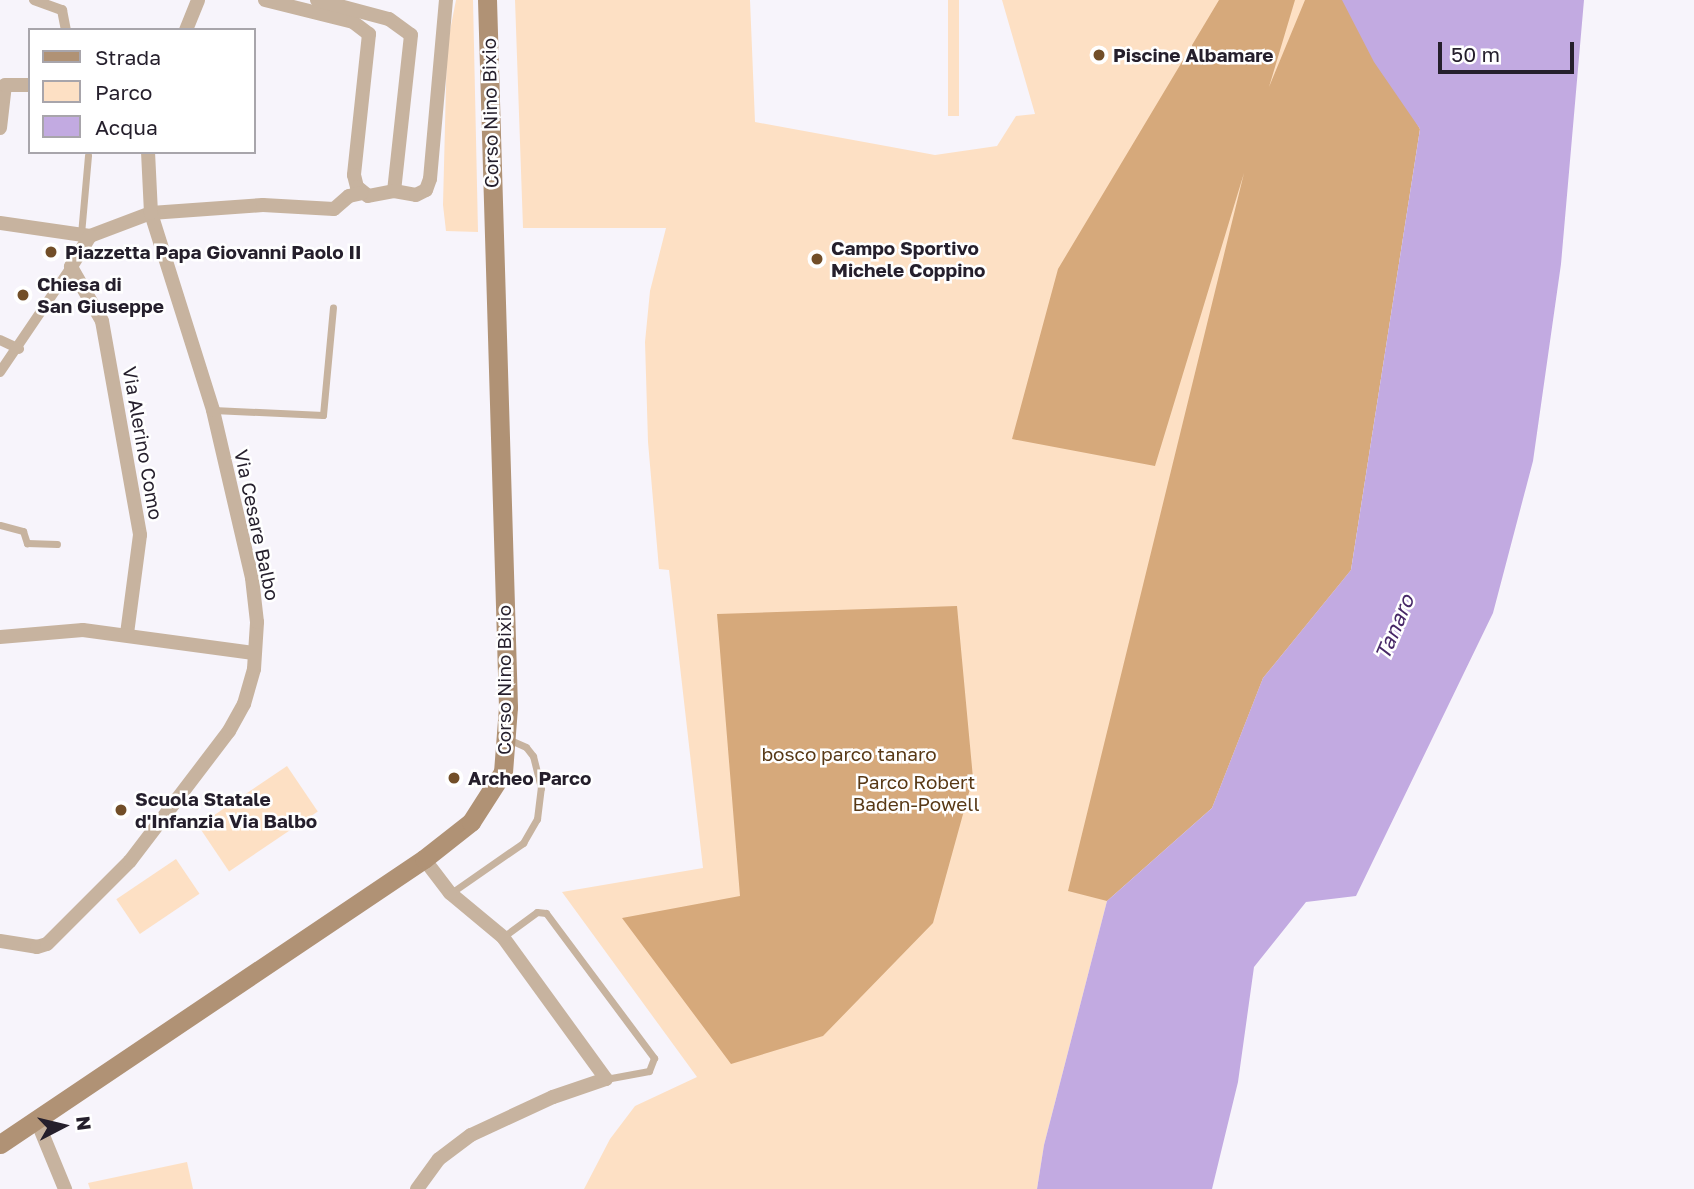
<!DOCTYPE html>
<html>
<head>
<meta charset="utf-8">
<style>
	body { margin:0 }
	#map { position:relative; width:1694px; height:1189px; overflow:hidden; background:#f7f4fb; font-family:"Golos Text",sans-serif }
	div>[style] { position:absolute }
	.green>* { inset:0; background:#fde0c4; transform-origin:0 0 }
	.forest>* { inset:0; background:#d6a97b }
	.water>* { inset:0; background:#c2aae1 }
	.service>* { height:7px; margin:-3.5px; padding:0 3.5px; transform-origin:3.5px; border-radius:3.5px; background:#c7b39f }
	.pedestrian>* { height:10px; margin:-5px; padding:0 5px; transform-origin:5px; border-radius:5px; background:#c7b39f }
	.minor>* { height:14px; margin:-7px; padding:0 7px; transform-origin:7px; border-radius:7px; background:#c7b39f }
	.secondary>* { height:19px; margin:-9.5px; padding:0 9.5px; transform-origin:9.5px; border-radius:9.5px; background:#b09275 }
	.dots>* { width:19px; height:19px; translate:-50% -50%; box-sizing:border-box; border:4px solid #fff; border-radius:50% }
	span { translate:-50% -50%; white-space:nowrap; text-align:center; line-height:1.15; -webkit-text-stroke:5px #fff; paint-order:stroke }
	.poi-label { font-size:19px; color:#251f2c; font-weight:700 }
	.left { translate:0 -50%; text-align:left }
	.street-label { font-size:19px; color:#251f2c }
	.park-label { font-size:19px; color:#583916 }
	.water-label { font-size:21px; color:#472767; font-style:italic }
	.legend { position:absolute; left:28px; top:28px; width:228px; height:126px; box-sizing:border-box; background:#fff; border:2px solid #a8a5ab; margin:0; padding:9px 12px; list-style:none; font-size:21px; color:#251f2c }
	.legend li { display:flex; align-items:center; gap:14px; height:35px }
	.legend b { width:35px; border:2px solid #a8a5ab }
	.north { position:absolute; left:28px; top:1091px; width:70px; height:70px; -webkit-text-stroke:5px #fff; paint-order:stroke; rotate:83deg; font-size:19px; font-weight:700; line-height:28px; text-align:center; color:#251f2c }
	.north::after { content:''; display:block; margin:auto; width:24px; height:32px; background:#251f2c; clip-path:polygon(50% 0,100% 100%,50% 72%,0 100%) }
	.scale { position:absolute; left:1438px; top:42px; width:136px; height:32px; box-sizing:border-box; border:4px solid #251f2c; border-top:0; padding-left:9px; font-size:21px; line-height:24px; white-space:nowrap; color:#251f2c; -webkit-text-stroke:5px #fff; paint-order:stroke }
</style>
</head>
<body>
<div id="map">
	<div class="green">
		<div style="clip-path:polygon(456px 0,473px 0,478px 232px,446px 231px,443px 205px,447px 46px)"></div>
		<div style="clip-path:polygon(515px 0,750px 0,755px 122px,935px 155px,997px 146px,1016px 116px,1035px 114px,1002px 0,1347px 0,1351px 570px,1212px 808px,1107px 901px,1044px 1145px,1037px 1189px,584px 1189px,610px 1139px,635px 1106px,697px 1077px,562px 892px,703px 868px,669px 570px,659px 569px,648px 442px,645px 342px,650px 291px,666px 228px,523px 228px)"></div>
		<div style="left:948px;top:0;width:11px;height:116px"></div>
		<div style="left:287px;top:766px;width:55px;height:107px;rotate:56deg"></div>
		<div style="left:176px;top:859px;width:42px;height:72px;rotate:56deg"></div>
		<div style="clip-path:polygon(187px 1162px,193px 1189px,90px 1189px,88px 1183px)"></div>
	</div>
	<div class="forest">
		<div style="clip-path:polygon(1219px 0,1295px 0,1269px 87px,1305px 0,1347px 0,1420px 129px,1351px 570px,1263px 678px,1212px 808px,1107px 901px,1068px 891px,1244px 173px,1155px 466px,1012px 439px,1058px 269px)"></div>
		<div style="clip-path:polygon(957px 606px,973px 778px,933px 923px,823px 1036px,731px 1064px,622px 918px,740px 896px,717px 614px)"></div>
	</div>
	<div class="water">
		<div style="clip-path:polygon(1342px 0,1584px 0,1561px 264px,1533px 461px,1493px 613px,1356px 896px,1306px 902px,1254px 967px,1238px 1082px,1212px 1189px,1037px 1189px,1044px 1145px,1107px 901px,1212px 808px,1263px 678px,1351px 570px,1420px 129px,1374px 62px)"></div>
	</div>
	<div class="service">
		<div style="left:81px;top:234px;width:79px;rotate:-84.9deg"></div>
		<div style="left:213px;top:410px;width:110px;rotate:2.6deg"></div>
		<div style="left:323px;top:415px;width:108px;rotate:-84.7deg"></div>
		<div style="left:0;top:525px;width:24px;rotate:15deg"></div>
		<div style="left:23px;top:531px;width:13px;rotate:72deg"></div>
		<div style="left:27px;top:543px;width:30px;rotate:2deg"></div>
		<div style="left:451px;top:893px;width:88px;rotate:-34.8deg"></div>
		<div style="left:523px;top:843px;width:28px;rotate:-60deg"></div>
		<div style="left:537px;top:819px;width:31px;rotate:-83deg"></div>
		<div style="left:541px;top:788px;width:33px;rotate:-104deg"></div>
		<div style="left:533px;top:756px;width:11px;rotate:-128deg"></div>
		<div style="left:526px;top:747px;width:20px;rotate:-156deg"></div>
		<div style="left:503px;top:937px;width:42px;rotate:-36.3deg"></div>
		<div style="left:537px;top:912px;width:9px;rotate:6deg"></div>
		<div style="left:546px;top:913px;width:181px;rotate:53.3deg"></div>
		<div style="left:654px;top:1058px;width:14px;rotate:111deg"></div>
		<div style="left:649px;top:1071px;width:44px;rotate:169.5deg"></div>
	</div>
	<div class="pedestrian">
		<div style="left:34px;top:0;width:30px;rotate:20deg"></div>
		<div style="left:62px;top:10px;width:20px;rotate:79deg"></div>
		<div style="left:0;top:340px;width:21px;rotate:25deg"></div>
		<div style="left:0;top:372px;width:127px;rotate:-55.9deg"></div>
	</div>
	<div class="minor">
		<div style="left:265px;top:0;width:91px;rotate:14deg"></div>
		<div style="left:353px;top:22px;width:20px;rotate:37deg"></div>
		<div style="left:369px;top:34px;width:142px;rotate:96.1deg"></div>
		<div style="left:354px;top:175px;width:12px;rotate:76deg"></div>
		<div style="left:357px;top:187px;width:14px;rotate:39deg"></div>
		<div style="left:368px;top:196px;width:26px;rotate:-11deg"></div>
		<div style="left:317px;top:0;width:74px;rotate:14.8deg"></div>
		<div style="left:389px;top:19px;width:27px;rotate:36deg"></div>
		<div style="left:411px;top:35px;width:157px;rotate:96.2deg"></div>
		<div style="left:394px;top:191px;width:22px;rotate:10deg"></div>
		<div style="left:416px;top:195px;width:11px;rotate:-27deg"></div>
		<div style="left:426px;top:190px;width:12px;rotate:-70deg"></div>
		<div style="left:430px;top:179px;width:180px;rotate:-84.9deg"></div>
		<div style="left:186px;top:30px;width:32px;rotate:-68deg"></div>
		<div style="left:0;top:128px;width:43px;rotate:-83.4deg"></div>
		<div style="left:5px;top:85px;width:25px"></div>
		<div style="left:0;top:223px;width:91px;rotate:8.2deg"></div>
		<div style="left:90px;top:236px;width:65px;rotate:-20.7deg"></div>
		<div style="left:151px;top:213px;width:112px;rotate:-4.1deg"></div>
		<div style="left:263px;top:205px;width:71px;rotate:3.2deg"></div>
		<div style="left:334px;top:209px;width:20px;rotate:-41deg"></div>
		<div style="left:349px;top:196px;width:13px;rotate:-13deg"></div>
		<div style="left:90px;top:236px;width:36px;rotate:122deg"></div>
		<div style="left:71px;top:267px;width:62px;rotate:60.1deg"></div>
		<div style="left:102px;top:321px;width:217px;rotate:79.9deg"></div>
		<div style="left:140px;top:535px;width:100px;rotate:97.5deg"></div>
		<div style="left:0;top:637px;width:83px;rotate:-4.8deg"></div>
		<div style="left:83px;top:630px;width:172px;rotate:7.7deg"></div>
		<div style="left:0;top:941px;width:37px;rotate:9deg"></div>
		<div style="left:37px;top:947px;width:10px;rotate:-17deg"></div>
		<div style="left:47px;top:944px;width:117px;rotate:-45deg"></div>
		<div style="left:130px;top:861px;width:163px;rotate:-52.7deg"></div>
		<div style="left:229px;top:731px;width:31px;rotate:-61deg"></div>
		<div style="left:244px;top:704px;width:36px;rotate:-74deg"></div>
		<div style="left:254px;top:669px;width:47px;rotate:-86.3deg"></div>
		<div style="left:257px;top:622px;width:44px;rotate:-96.5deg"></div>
		<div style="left:252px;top:578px;width:172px;rotate:-103.1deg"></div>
		<div style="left:213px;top:410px;width:207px;rotate:-107.5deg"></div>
		<div style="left:151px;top:213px;width:61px;rotate:-92.8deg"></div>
		<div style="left:37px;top:1121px;width:74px;rotate:67.6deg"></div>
		<div style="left:417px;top:1189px;width:37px;rotate:-54deg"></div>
		<div style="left:439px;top:1159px;width:40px;rotate:-37deg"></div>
		<div style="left:471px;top:1135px;width:90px;rotate:-24.9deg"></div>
		<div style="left:553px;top:1097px;width:56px;rotate:-18.8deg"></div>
		<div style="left:606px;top:1079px;width:175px;rotate:-126deg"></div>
		<div style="left:503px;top:937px;width:69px;rotate:-140.3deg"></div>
		<div style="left:450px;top:893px;width:43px;rotate:-127.4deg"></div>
	</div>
	<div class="secondary">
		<div style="left:0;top:1144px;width:511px;rotate:-33.91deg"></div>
		<div style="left:424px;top:859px;width:60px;rotate:-38.2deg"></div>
		<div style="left:471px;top:822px;width:59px;rotate:-57.4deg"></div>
		<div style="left:503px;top:772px;width:65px;rotate:-85.6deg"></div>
		<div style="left:508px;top:707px;width:707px;rotate:-91.7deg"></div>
	</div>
	<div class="dots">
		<div style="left:1099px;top:55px;background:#724e28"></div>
		<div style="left:51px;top:252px;background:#724e28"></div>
		<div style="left:817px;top:259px;background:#724e28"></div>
		<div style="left:23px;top:295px;background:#724e28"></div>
		<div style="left:454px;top:778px;background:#724e28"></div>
		<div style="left:121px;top:810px;background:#724e28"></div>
	</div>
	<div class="poi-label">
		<span class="left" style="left:1113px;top:55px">Piscine Albamare</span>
		<span class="left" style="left:831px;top:259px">Campo Sportivo<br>Michele Coppino</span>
		<span class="left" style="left:65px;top:252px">Piazzetta Papa Giovanni Paolo II</span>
		<span class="left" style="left:37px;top:295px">Chiesa di<br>San Giuseppe</span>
		<span class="left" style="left:468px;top:778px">Archeo Parco</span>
		<span class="left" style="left:135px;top:810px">Scuola Statale<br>d'Infanzia Via Balbo</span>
	</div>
	<div class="street-label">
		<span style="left:490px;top:113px;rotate:-91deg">Corso Nino Bixio</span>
		<span style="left:143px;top:443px;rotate:80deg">Via Alerino Como</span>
		<span style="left:257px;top:525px;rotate:78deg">Via Cesare Balbo</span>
		<span style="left:504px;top:680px;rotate:-90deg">Corso Nino Bixio</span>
	</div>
	<div class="park-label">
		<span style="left:849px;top:754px">bosco parco tanaro</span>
		<span style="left:916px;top:793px">Parco Robert<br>Baden-Powell</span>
	</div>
	<div class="water-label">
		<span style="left:1394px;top:627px;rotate:-67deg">Tanaro</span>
	</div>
	<ul class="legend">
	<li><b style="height:9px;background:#b09275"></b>Strada</li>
	<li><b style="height:19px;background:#fde0c4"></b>Parco</li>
	<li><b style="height:19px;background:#c2aae1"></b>Acqua</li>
	</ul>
	<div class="north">N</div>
	<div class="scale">50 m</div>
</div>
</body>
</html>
